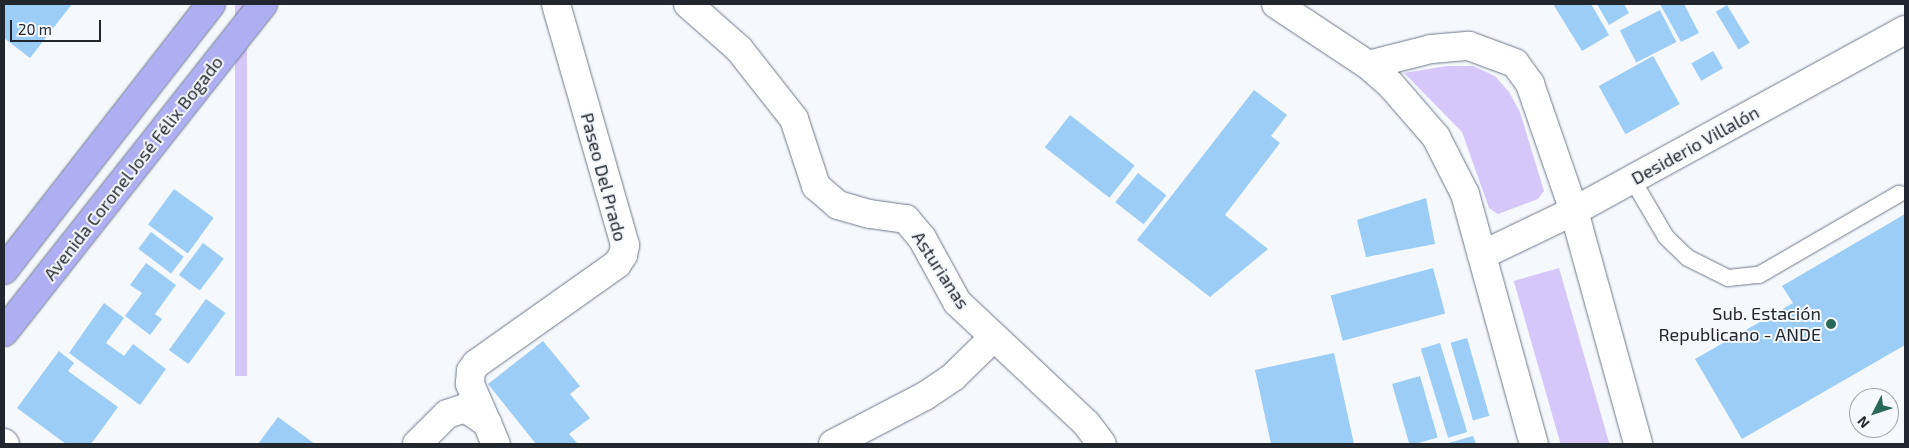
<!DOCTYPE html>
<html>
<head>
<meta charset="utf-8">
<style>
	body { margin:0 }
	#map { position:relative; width:1909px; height:448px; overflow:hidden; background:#f5f8fc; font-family:"Exo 2",sans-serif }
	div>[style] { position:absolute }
	.green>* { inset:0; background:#d6c7fb; transform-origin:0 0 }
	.building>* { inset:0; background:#9bcdf6; transform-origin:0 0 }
	.roads { filter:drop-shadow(0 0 1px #6e788b) drop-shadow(0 0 1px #6e788b) }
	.lane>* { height:16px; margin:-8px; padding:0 8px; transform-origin:8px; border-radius:8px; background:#fff }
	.street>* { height:28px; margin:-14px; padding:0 14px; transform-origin:14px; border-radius:14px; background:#fff }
	.secondary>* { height:28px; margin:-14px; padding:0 14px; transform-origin:14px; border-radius:14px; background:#fff }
	.primary>* { height:28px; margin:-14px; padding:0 14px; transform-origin:14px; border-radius:14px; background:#aeaff2 }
	.dots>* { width:14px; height:14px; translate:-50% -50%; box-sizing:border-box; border:2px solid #f5f8fc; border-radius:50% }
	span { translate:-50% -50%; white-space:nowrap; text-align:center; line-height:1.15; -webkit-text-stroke:4px #f5f8fc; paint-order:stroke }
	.street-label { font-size:18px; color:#22262e }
	.poi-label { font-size:18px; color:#22262e }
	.right { translate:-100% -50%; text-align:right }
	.frame { position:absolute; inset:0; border:5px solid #22262e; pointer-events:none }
	.north { position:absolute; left:1849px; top:388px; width:50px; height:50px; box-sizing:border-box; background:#f5f8fc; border:1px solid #a1a4aa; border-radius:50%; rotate:229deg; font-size:14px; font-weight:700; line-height:20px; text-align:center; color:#22262e }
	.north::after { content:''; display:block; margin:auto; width:18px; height:22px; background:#296856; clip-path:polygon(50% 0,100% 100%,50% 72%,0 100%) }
	.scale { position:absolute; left:10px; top:20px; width:91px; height:22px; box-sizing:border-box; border:2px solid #22262e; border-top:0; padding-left:6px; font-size:15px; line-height:18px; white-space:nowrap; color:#22262e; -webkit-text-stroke:4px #f5f8fc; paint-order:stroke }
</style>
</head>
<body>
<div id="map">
	<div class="green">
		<div style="left:235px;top:4px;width:12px;height:372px"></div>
		<div style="clip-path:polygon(1447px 66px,1473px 66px,1495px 76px,1509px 92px,1520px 112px,1544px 191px,1538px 199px,1498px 214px,1489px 208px,1462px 132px,1404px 73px)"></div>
		<div style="left:1559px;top:268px;width:183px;height:47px;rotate:74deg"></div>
	</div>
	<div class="building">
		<div style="clip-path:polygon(4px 4px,72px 4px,30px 58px,4px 38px)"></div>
		<div style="clip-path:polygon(1553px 4px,1591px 4px,1609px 35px,1582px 51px)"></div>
		<div style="clip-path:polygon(1597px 4px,1624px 4px,1629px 13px,1609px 25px)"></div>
		<div style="clip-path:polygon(1660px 4px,1684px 4px,1699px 33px,1681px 42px)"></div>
		<div style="left:1727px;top:5px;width:44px;height:13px;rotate:59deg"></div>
		<div style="left:1660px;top:10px;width:36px;height:45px;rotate:63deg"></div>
		<div style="left:1713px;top:51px;width:20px;height:25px;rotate:60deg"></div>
		<div style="left:1653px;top:56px;width:55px;height:62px;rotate:61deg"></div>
		<div style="clip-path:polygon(1254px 90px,1287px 115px,1271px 136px,1280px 143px,1225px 215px,1268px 249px,1210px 297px,1137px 240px)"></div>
		<div style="left:1070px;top:115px;width:82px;height:41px;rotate:38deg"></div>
		<div style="left:1138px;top:173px;width:36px;height:37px;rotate:38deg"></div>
		<div style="left:174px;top:189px;width:49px;height:44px;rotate:36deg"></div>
		<div style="clip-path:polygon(1426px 198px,1435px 244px,1366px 257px,1357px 220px)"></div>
		<div style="clip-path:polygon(1905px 214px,1905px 345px,1742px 439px,1695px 359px,1793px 303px,1782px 286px)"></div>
		<div style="left:151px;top:232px;width:41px;height:21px;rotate:37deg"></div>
		<div style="left:203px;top:243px;width:26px;height:40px;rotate:37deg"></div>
		<div style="clip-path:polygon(146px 263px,176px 285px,155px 314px,162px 319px,150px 335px,125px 316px,142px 293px,130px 285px)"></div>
		<div style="left:1433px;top:268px;width:47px;height:106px;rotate:75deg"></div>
		<div style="left:206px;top:299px;width:24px;height:63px;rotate:36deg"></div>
		<div style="clip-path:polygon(104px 303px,124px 318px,106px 343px,124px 356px,133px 344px,166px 369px,140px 405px,69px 353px)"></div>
		<div style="left:1467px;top:338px;width:81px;height:17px;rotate:74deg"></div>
		<div style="clip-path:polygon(543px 341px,580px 386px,570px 394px,590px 418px,569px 434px,578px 444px,536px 444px,488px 384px)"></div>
		<div style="left:1440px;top:343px;width:93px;height:20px;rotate:73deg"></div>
		<div style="clip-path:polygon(59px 351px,74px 363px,68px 371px,118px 407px,91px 444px,66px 444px,17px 408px)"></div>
		<div style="clip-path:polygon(1334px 353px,1354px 444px,1271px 444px,1255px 370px)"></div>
		<div style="left:1420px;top:376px;width:64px;height:29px;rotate:74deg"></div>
		<div style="clip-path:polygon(278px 417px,315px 444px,258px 444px)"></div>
		<div style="clip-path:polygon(1473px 436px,1476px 444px,1445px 444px)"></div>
	</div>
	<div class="roads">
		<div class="lane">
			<div style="left:1632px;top:179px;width:67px;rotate:59.6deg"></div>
			<div style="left:1666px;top:237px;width:30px;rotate:44deg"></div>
			<div style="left:1688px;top:258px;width:45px;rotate:26.6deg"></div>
			<div style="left:1728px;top:278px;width:31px;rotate:-6deg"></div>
			<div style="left:1759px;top:275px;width:162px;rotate:-30.1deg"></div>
		</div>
		<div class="street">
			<div style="left:688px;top:4px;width:68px;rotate:41.4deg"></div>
			<div style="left:739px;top:49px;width:89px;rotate:51.8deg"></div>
			<div style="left:794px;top:119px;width:71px;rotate:71.8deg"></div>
			<div style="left:816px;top:186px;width:29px;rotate:41deg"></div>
			<div style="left:838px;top:205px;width:33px;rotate:16deg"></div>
			<div style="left:870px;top:214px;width:36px;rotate:8deg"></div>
			<div style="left:906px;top:219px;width:25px;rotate:50deg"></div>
			<div style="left:922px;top:238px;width:73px;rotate:61.3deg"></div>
			<div style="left:957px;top:302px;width:177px;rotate:43.2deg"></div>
			<div style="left:1086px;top:423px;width:26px;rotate:53deg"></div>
			<div style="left:487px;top:423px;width:43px;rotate:-113.6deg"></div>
			<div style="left:470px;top:384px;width:13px;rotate:-86deg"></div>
			<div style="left:471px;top:371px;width:9px;rotate:-54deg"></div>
			<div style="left:476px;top:364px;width:173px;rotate:-35.3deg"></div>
			<div style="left:617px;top:264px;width:11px;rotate:-56deg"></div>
			<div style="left:623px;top:255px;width:10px;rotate:-79deg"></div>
			<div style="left:625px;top:245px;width:251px;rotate:-106deg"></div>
			<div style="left:4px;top:443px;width:1px;rotate:45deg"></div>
			<div style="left:417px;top:444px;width:42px;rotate:-45deg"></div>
			<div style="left:447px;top:414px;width:19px;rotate:-18deg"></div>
			<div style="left:465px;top:408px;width:27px;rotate:34deg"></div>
			<div style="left:487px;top:423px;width:23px;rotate:67deg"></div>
			<div style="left:833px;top:444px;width:104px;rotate:-27.6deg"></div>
			<div style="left:925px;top:396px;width:34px;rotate:-34deg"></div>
			<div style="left:953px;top:377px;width:56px;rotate:-44.3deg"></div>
		</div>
		<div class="secondary">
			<div style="left:1276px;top:4px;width:110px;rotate:33.5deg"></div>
			<div style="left:1368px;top:65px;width:30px;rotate:41deg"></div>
			<div style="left:1391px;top:85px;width:69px;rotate:49.1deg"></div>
			<div style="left:1436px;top:137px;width:64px;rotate:63deg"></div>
			<div style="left:1465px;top:194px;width:259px;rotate:74.6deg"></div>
			<div style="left:1368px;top:65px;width:65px;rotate:-14.3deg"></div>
			<div style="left:1431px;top:49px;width:38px;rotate:-5deg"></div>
			<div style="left:1469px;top:46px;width:49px;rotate:20.3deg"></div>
			<div style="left:1515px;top:63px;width:26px;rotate:54deg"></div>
			<div style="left:1530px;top:84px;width:134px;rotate:70.9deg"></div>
			<div style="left:1574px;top:211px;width:242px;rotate:74.6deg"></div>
			<div style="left:1482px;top:255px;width:102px;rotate:-25.6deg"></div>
			<div style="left:1574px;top:211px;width:377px;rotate:-28.7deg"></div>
		</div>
		<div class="primary">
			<div style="left:4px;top:270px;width:337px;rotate:-52.1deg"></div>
			<div style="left:4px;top:332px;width:418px;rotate:-51.7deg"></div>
		</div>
	</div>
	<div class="dots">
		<div style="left:1831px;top:324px;background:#296856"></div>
	</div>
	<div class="street-label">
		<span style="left:1695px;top:145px;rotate:-29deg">Desiderio Villalón</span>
		<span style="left:133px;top:168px;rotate:-52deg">Avenida Coronel José Félix Bogado</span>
		<span style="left:604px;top:177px;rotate:75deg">Paseo Del Prado</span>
		<span style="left:941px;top:270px;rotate:57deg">Asturianas</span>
	</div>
	<div class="poi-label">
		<span class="right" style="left:1821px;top:324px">Sub. Estación<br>Republicano - ANDE</span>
	</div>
	<div class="frame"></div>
	<div class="north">N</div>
	<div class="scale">20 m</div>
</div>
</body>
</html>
